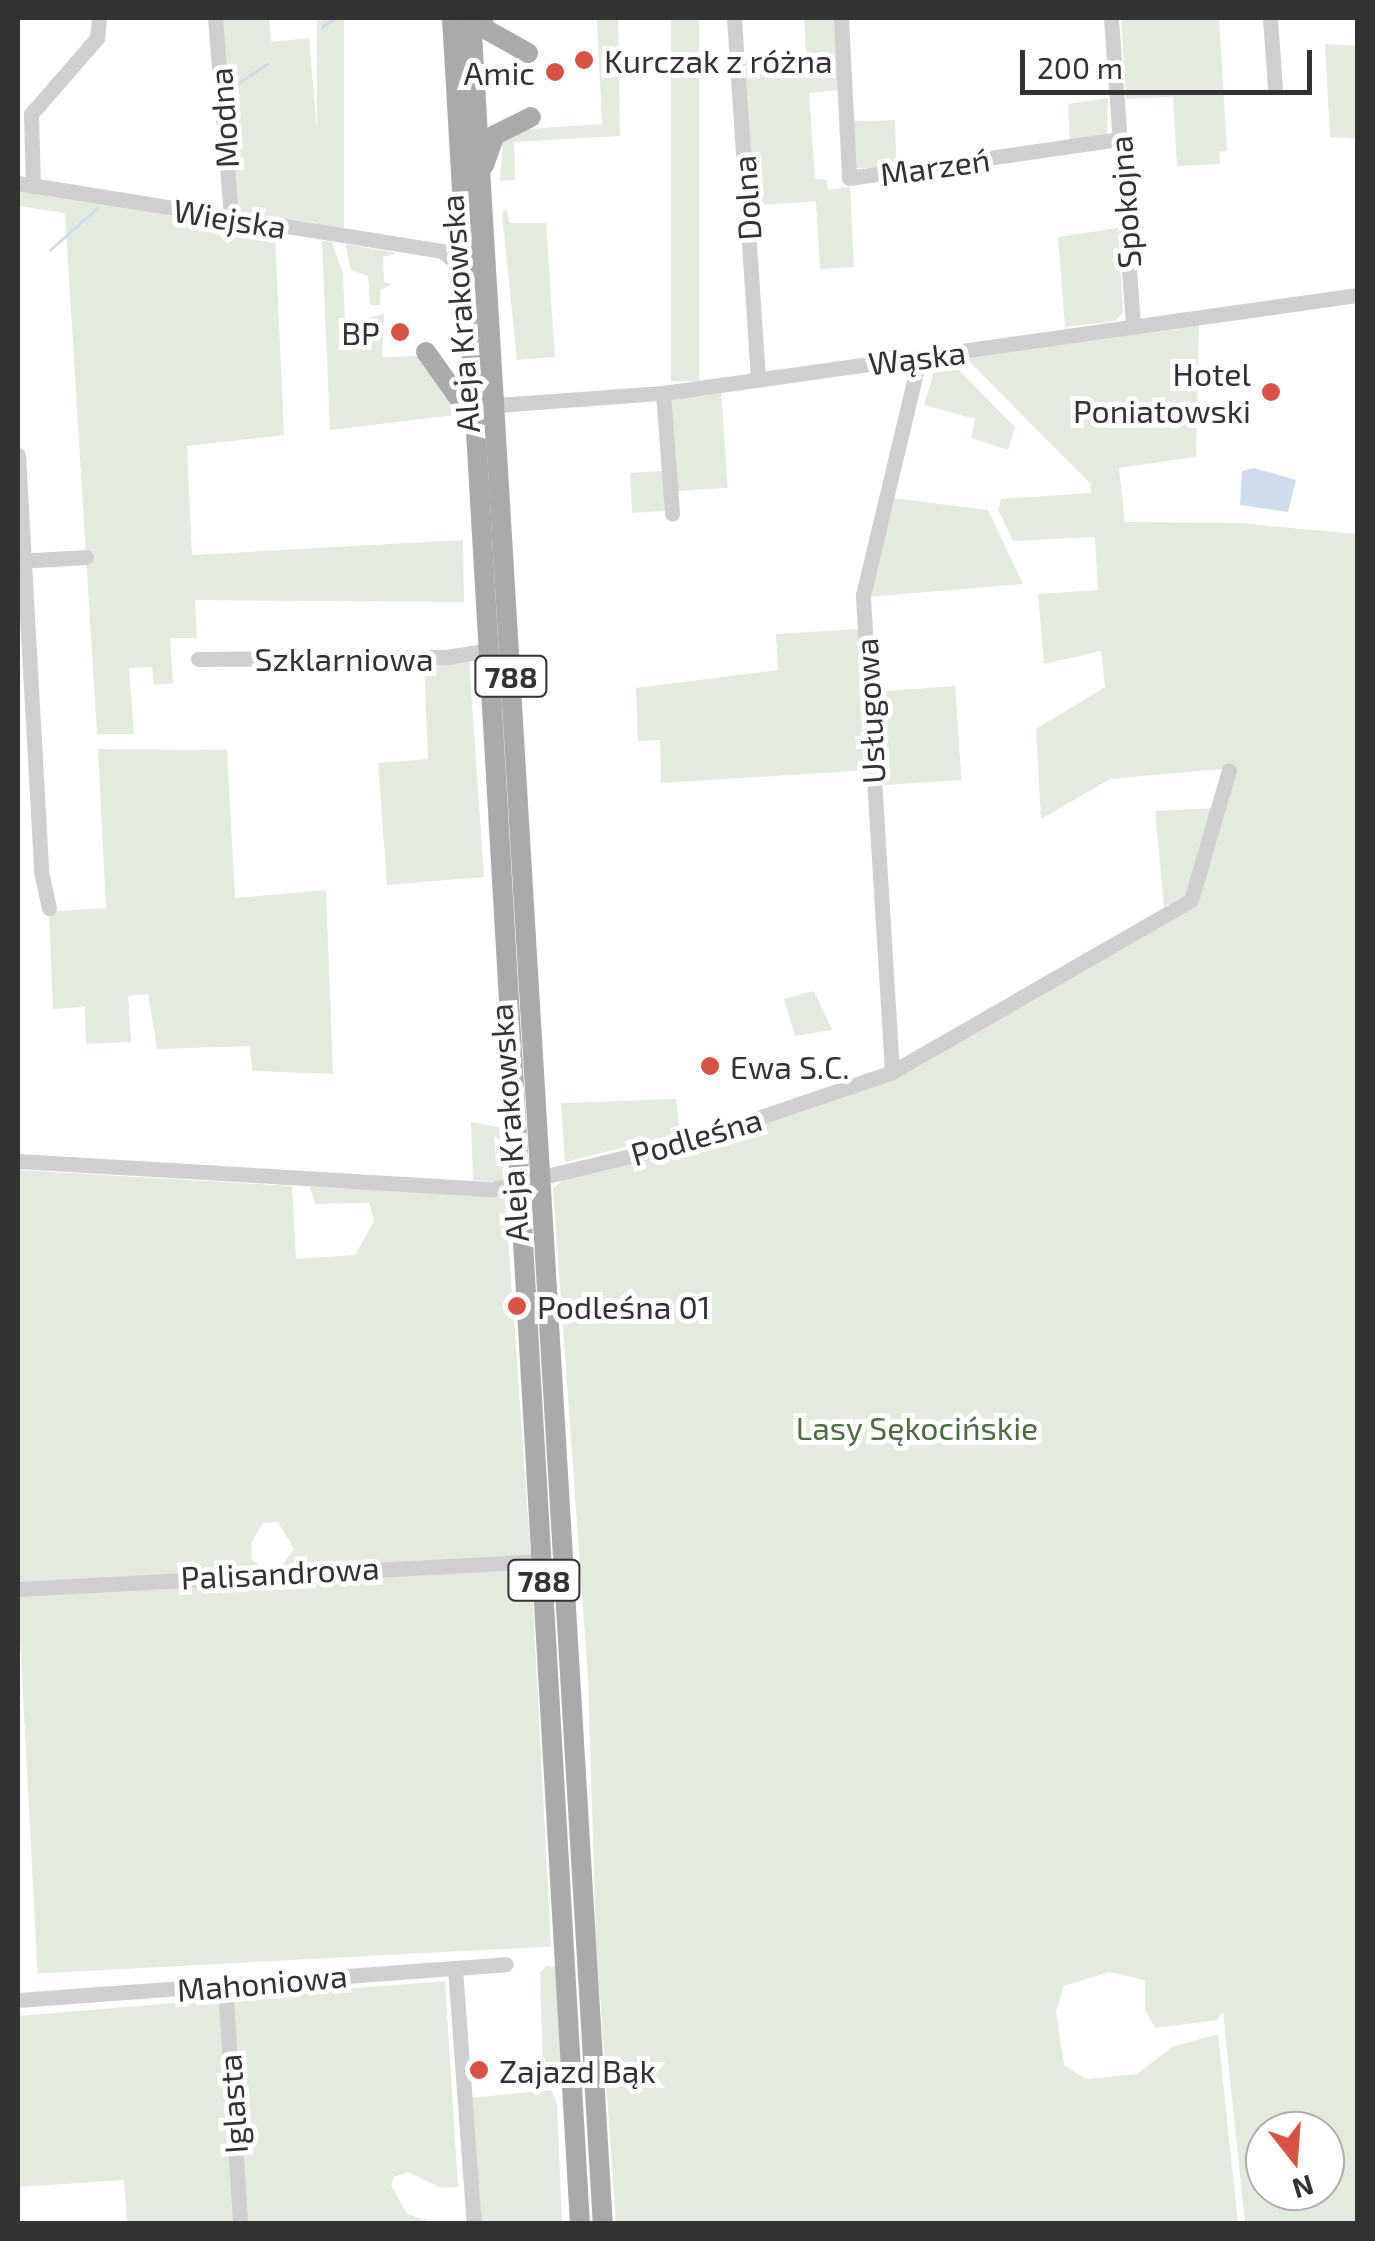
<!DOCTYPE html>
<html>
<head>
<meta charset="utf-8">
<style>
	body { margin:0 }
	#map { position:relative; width:1375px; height:2241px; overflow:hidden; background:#fff; font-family:"Exo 2",sans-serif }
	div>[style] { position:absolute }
	.green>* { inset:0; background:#e3eade; transform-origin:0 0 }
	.water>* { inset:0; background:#cfdceb }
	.stream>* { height:2.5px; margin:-1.25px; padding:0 1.25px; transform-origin:1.25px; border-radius:1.25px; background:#cfdceb }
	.minor>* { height:15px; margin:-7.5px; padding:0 7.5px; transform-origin:7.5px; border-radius:7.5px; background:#cfcfcf }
	.major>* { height:20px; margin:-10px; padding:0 10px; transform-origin:10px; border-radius:10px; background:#aaa }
	.dots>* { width:28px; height:28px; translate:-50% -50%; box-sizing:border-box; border:5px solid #fff; border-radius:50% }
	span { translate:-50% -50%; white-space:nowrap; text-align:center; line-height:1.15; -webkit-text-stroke:10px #fff; paint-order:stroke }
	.shield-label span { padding:2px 8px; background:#fff; border:2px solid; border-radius:8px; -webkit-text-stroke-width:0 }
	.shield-label { font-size:30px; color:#323232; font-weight:700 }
	.poi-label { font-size:32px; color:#323232 }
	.left { translate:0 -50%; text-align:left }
	.right { translate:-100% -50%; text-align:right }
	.street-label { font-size:32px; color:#323232 }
	.park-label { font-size:32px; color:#4e6b42 }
	.frame { position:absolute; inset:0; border:20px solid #323232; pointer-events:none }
	.north { position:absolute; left:1245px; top:2111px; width:100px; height:100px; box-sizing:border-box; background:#fff; border:2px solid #adadad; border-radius:50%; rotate:163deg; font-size:28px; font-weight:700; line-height:40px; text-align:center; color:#323232 }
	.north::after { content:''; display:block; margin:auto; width:35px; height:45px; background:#da5243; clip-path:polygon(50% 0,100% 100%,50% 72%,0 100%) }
	.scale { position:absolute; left:1020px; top:50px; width:292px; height:45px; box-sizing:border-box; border:5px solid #323232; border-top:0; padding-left:12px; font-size:30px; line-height:35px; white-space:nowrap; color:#323232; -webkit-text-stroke:8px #fff; paint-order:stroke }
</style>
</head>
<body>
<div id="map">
	<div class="green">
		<div style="clip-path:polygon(220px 18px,269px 18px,271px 42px,309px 38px,325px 224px,236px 213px)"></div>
		<div style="left:317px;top:18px;width:27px;height:211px"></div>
		<div style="clip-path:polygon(618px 18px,620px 136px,514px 142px,515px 180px,500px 181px,503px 136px,513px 130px,602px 124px,597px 20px)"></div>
		<div style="left:671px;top:18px;width:28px;height:363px"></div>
		<div style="clip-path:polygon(804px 18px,836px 18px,840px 90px,809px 93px,815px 179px,827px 180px,828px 190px,850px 187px,854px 267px,820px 269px,816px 201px,750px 206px,742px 58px,806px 54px)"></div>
		<div style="clip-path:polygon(1121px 18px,1219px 18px,1227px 151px,1219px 152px,1220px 164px,1177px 166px,1173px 97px,1126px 99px)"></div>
		<div style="clip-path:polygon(1325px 44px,1357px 46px,1357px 139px,1330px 137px)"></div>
		<div style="clip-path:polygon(1108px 98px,1107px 137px,1070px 142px,1068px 104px)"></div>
		<div style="left:895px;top:120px;width:47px;height:44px;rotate:88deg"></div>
		<div style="clip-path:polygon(18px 190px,275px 234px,284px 435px,187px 446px,192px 555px,463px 540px,464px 602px,195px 600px,197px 638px,170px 638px,173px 683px,154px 685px,152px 667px,129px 668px,134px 734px,97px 734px,65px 213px,18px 206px)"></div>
		<div style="clip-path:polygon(506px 208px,510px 223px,546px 223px,555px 357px,517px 360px,502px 214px)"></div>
		<div style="clip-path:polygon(1118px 228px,1123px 313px,1115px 321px,1065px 327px,1058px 237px)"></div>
		<div style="clip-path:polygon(322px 241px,332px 242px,343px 274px,345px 323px,384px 314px,382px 357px,418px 356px,455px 399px,455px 415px,330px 430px)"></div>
		<div style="clip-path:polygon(345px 244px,397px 253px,383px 257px,384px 282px,393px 284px,380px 290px,380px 305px,370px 305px,368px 276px,351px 270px)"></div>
		<div style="clip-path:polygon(evenodd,1199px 325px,1196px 457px,1119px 468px,1125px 522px,1239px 523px,1357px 534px,1357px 2223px,1245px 2223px,1223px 2012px,1217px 2020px,1155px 2028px,1145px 2010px,1145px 1980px,1109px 1972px,1064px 1986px,1056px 2011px,1064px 2065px,1086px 2079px,1137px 2074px,1172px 2047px,1218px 2034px,1238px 2223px,616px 2223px,596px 1939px,588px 1677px,553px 1189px,562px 1180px,751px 1128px,860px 1089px,1192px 904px,1232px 768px,1110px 779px,1041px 819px,1036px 729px,1105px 687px,1101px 651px,1044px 664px,1038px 594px,1098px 590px,1095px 537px,1013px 541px,998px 510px,1001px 499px,1091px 493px,1091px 484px,964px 356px,1199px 325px,1265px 2131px,1325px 2131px,1325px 2191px,1265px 2191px,1265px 2131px)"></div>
		<div style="clip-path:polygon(946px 357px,1015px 427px,1008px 450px,971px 438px,975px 419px,924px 405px,938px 358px)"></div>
		<div style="left:721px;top:390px;width:98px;height:51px;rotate:86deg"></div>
		<div style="left:663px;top:471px;width:40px;height:33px;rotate:87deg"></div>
		<div style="clip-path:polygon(892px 498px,988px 510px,1023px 584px,867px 597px)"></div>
		<div style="clip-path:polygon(861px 629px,870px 770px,661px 783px,660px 740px,638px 741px,636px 688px,778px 670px,776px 634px)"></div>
		<div style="clip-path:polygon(424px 660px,469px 660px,484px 877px,387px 885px,378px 763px,428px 759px)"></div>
		<div style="left:955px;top:686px;width:94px;height:82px;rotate:86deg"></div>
		<div style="clip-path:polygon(98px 749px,227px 750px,235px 898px,326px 890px,333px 1074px,252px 1071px,250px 1046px,157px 1049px,148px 994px,128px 996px,131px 1042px,86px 1044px,85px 1007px,53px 1009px,49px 912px,106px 908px)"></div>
		<div style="clip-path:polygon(1215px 808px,1189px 893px,1164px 907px,1155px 811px)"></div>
		<div style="clip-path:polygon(814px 991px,832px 1030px,795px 1036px,784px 999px)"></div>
		<div style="clip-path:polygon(676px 1099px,680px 1133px,565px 1162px,561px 1103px)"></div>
		<div style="clip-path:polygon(471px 1122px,499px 1127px,504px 1182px,473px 1180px)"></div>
		<div style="clip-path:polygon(18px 1170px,292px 1186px,296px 1259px,355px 1255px,374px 1221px,369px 1203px,315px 1204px,310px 1187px,505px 1194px,531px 1558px,280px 1568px,294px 1549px,278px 1522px,263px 1523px,251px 1543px,252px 1560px,267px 1569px,18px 1583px)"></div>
		<div style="left:531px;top:1566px;width:381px;height:514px;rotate:87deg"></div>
		<div style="clip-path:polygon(546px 1966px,556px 1967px,564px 2080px,543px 2069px,540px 1973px)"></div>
		<div style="clip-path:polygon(445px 1981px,458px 2187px,441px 2188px,408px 2172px,394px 2177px,391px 2185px,407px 2214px,434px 2223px,247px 2223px,232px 1998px)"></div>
		<div style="clip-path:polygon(221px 1999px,235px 2223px,113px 2223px,127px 2222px,124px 2180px,18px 2187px,18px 2016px)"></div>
		<div style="clip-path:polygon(551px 2090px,557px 2103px,562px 2223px,477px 2223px,470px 2098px)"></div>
	</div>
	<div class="water">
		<div style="clip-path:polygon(1254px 468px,1296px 480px,1288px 512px,1240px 505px,1242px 471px)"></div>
	</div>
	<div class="stream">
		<div style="left:322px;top:27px;width:16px;rotate:-35deg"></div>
		<div style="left:229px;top:89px;width:45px;rotate:-33.3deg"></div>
		<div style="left:50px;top:250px;width:63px;rotate:-41.8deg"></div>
	</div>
	<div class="minor">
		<div style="left:215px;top:18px;width:202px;rotate:85.4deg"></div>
		<div style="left:734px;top:18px;width:362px;rotate:86.2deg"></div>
		<div style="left:841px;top:18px;width:160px;rotate:87.1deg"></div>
		<div style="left:849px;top:178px;width:274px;rotate:-8.2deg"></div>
		<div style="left:1111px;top:18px;width:310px;rotate:85.9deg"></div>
		<div style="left:1270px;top:18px;width:69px;rotate:85.9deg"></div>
		<div style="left:18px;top:183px;width:429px;rotate:9.1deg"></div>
		<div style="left:442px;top:251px;width:31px;rotate:40deg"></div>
		<div style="left:33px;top:186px;width:72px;rotate:-91.6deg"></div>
		<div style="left:31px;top:114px;width:101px;rotate:-49deg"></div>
		<div style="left:97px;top:38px;width:20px;rotate:-84deg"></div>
		<div style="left:663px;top:393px;width:121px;rotate:85.7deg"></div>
		<div style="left:484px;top:406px;width:179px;rotate:-4.2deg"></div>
		<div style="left:663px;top:393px;width:702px;rotate:-8.03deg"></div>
		<div style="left:18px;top:455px;width:417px;rotate:86.8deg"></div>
		<div style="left:41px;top:871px;width:38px;rotate:78deg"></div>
		<div style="left:18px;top:561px;width:68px;rotate:-3.4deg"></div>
		<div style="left:198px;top:659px;width:249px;rotate:-0.5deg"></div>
		<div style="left:447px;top:657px;width:44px;rotate:-9.2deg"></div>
		<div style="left:892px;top:1072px;width:478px;rotate:-93.5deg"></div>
		<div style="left:863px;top:595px;width:246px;rotate:-76.6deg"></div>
		<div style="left:18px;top:1161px;width:475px;rotate:3.4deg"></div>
		<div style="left:492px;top:1189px;width:194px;rotate:-13.4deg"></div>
		<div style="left:681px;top:1144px;width:223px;rotate:-18.8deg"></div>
		<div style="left:892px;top:1072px;width:345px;rotate:-29.9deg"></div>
		<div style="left:1191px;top:900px;width:135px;rotate:-73.7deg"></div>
		<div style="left:18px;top:1589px;width:526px;rotate:-3.05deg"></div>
		<div style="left:455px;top:1968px;width:257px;rotate:85.8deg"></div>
		<div style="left:225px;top:1984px;width:240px;rotate:86.4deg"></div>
		<div style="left:18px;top:2000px;width:489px;rotate:-4.2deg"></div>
	</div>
	<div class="major">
		<div style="left:452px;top:18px;width:2210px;rotate:86.68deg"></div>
		<div style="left:471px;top:18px;width:2210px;rotate:86.58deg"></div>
		<div style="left:479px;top:18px;width:14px;rotate:56deg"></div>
		<div style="left:487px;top:30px;width:47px;rotate:29.3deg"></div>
		<div style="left:484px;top:165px;width:32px;rotate:-70deg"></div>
		<div style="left:495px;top:135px;width:40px;rotate:-26.6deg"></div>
		<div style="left:426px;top:352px;width:64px;rotate:54.6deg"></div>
		<div style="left:463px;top:404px;width:20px;rotate:72deg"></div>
	</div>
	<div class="dots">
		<div style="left:584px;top:60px;background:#da5243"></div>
		<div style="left:555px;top:72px;background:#da5243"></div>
		<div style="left:400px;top:332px;background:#da5243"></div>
		<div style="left:1271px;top:392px;background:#da5243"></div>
		<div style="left:710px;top:1066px;background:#da5243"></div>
		<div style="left:517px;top:1306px;background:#da5243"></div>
		<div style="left:479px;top:2070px;background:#da5243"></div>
	</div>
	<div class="shield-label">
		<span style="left:511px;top:676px">788</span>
		<span style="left:544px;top:1580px">788</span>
	</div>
	<div class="poi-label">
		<span class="left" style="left:604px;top:60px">Kurczak z różna</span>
		<span class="right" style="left:535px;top:72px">Amic</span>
		<span class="right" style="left:380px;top:332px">BP</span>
		<span class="right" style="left:1251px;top:392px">Hotel<br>Poniatowski</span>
		<span class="left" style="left:730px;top:1066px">Ewa S.C.</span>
		<span class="left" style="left:537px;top:1306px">Podleśna 01</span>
		<span class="left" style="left:499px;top:2070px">Zajazd Bąk</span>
	</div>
	<div class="street-label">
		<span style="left:223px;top:118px;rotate:-94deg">Modna</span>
		<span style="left:935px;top:166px;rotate:-8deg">Marzeń</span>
		<span style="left:746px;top:198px;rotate:-94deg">Dolna</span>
		<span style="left:1124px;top:202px;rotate:-94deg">Spokojna</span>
		<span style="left:230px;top:218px;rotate:9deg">Wiejska</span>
		<span style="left:459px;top:314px;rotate:-94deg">Aleja Krakowska</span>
		<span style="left:917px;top:357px;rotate:-7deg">Wąska</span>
		<span style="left:344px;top:658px">Szklarniowa</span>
		<span style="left:869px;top:711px;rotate:-93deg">Usługowa</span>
		<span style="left:508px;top:1123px;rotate:-94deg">Aleja Krakowska</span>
		<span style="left:696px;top:1136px;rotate:-16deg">Podleśna</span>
		<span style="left:280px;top:1572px;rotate:-3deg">Palisandrowa</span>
		<span style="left:262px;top:1982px;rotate:-5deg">Mahoniowa</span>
		<span style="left:232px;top:2104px;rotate:-94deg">Iglasta</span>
	</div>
	<div class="park-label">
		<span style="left:917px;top:1427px">Lasy Sękocińskie</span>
	</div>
	<div class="frame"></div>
	<div class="north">N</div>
	<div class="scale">200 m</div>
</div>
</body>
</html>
